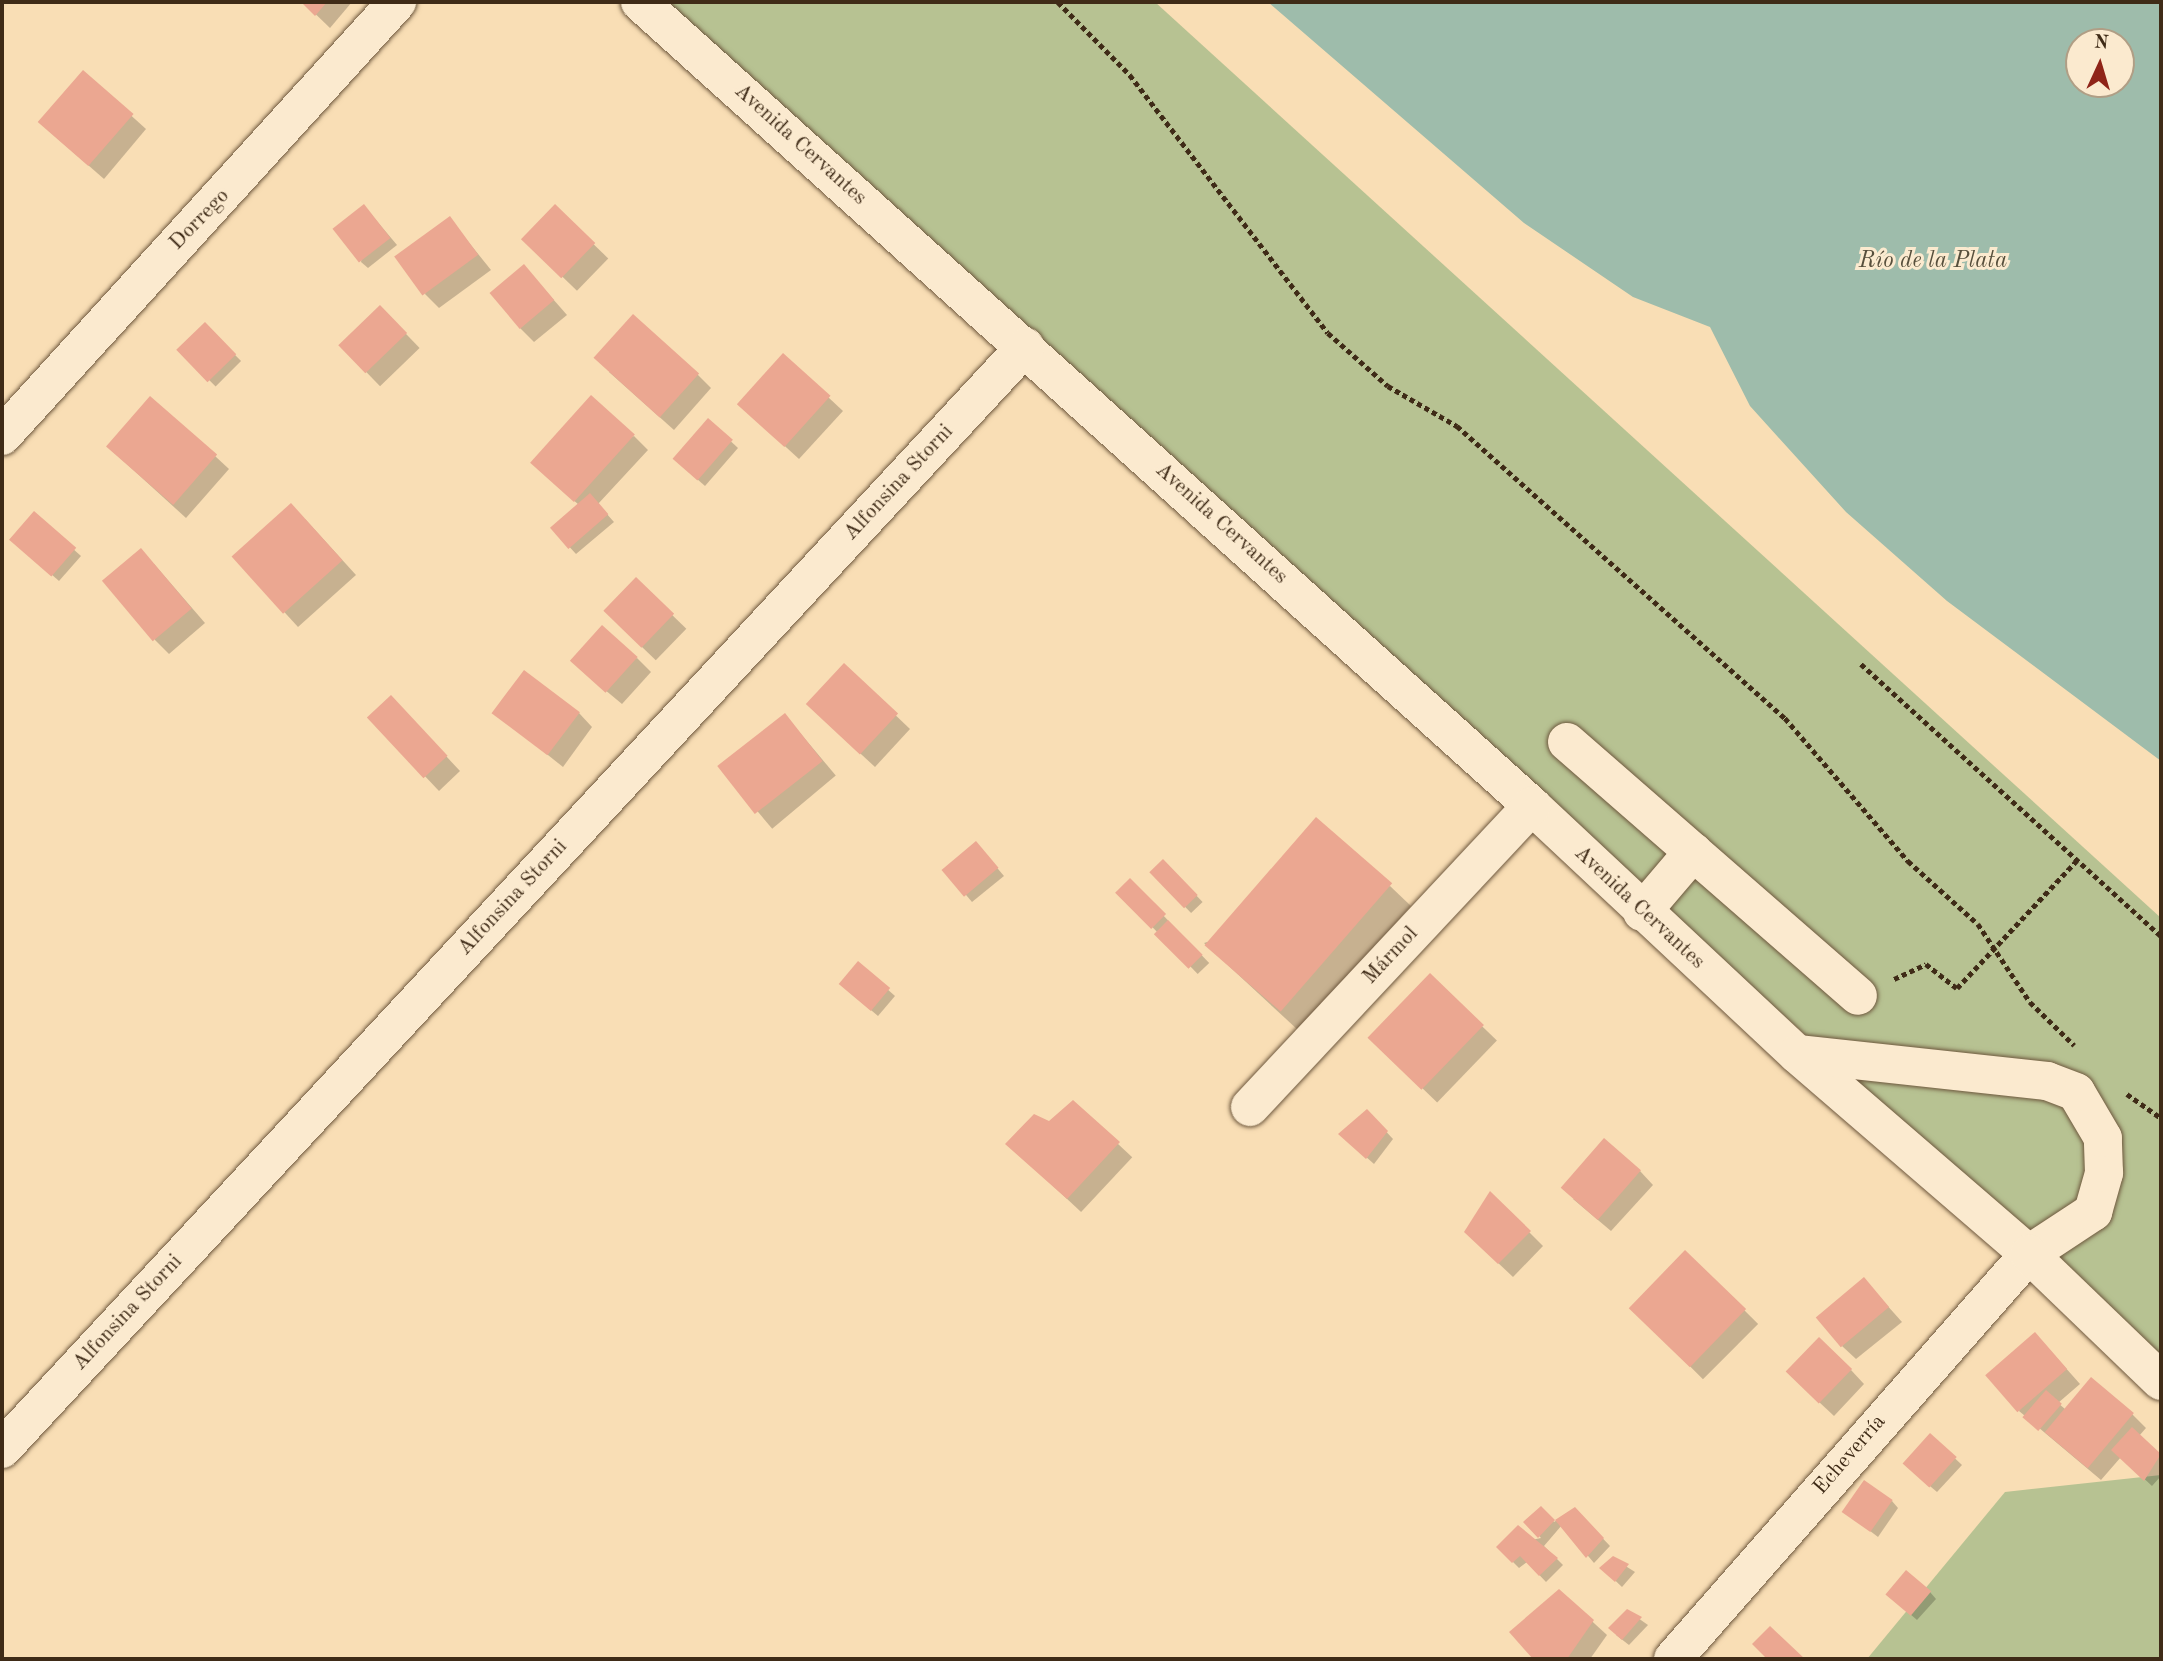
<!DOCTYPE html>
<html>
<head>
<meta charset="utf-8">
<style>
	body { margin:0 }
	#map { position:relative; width:2163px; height:1661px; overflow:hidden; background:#f9deb5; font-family:"Old Standard TT",serif }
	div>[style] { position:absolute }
	.green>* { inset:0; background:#b7c292 }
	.water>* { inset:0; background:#9ebcab }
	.shadow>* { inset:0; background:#0003; transform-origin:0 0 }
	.building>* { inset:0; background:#eba791; transform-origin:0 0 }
	.path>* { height:4.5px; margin-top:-2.25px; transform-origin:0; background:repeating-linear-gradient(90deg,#3f2b17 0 5px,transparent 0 8.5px) }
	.roads { filter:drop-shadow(0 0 2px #6e583e) drop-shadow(0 0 2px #6e583e) }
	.minor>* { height:38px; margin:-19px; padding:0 19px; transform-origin:19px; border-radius:19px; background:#fbeacf }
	span { translate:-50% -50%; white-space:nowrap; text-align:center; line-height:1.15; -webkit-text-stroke:6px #fbeacf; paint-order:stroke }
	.street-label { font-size:21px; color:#3f2b17 }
	.water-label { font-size:23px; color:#574f3c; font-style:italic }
	.frame { position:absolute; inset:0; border:4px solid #3f2b17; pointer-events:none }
	.north { position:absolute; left:2065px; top:28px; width:70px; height:70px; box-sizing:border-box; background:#fbeacf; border:2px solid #b09e85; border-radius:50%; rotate:4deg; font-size:19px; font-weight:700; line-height:28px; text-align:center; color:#3f2b17 }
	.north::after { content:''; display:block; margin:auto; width:24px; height:32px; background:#8f2418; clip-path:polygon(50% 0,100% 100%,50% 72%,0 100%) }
</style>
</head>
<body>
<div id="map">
	<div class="green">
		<div style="clip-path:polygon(665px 2px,1155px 2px,2161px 918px,2161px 1357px)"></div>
		<div style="clip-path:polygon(2161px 1475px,2161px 1659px,1867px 1659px,2005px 1492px)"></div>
	</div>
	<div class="water">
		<div style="clip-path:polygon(evenodd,1268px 2px,2161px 2px,2161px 761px,1947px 601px,1846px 512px,1750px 406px,1710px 327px,1633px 297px,1524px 223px,1268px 2px,2079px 42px,2121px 42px,2121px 84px,2079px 84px,2079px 42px)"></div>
	</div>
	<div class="shadow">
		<div style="clip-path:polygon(303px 2px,352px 2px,330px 28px)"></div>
		<div style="clip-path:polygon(83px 72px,146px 129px,104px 179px,48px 130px)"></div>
		<div style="left:555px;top:207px;width:74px;height:45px;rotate:44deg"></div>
		<div style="clip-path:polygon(370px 213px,397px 245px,368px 268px,361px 262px)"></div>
		<div style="clip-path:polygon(450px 219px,491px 270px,439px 308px,425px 294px)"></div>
		<div style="clip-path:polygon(524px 266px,567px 315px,534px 342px,520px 328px)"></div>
		<div style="left:380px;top:307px;width:57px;height:55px;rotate:46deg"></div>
		<div style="left:205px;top:325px;width:51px;height:36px;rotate:45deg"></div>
		<div style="clip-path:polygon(783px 355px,843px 411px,799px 459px,753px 417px)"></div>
		<div style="clip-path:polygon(609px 372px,697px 374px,711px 388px,674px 430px)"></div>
		<div style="clip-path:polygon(708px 420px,738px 448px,705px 486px,680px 464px)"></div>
		<div style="clip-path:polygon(634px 436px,648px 450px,598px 504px,614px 522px,576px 554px,552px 528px,579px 505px,546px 476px)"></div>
		<div style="clip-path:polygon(107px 446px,215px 456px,229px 469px,186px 518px)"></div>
		<div style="clip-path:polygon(34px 514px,81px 556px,59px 581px,18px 545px)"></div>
		<div style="clip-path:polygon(305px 519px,356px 575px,298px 627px,234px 557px)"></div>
		<div style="clip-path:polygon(154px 564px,205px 623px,169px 654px,155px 640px)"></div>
		<div style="left:636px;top:580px;width:70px;height:44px;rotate:44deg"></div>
		<div style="clip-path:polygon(637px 658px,651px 672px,622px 704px,587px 675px)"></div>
		<div style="clip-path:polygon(844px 666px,910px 729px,875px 767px,822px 718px)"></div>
		<div style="clip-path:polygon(404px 711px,460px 771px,439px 791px,369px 717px)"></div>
		<div style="clip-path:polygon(495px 713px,579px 713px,592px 727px,563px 767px)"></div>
		<div style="left:785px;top:715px;width:79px;height:83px;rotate:50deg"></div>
		<div style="clip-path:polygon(982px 850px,1004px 876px,972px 902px,944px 869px)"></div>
		<div style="left:1163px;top:861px;width:57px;height:16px;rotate:46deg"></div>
		<div style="left:1130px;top:881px;width:114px;height:16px;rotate:46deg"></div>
		<div style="clip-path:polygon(1390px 886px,1411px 906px,1299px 1031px,1204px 943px)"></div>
		<div style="clip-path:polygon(858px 963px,895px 996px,878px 1016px,847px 990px)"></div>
		<div style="left:1430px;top:976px;width:93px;height:86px;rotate:44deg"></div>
		<div style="left:1073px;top:1102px;width:81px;height:75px;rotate:43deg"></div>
		<div style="clip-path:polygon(1367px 1111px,1393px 1139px,1374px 1164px,1347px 1140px)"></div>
		<div style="clip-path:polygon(1640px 1171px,1653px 1185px,1611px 1231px,1573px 1199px)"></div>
		<div style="clip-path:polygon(1491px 1194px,1543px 1246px,1513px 1277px,1480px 1246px)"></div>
		<div style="left:1686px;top:1252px;width:102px;height:78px;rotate:45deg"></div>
		<div style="clip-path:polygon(1877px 1294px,1902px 1322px,1856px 1359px,1842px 1346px)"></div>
		<div style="clip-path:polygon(2048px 1348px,2080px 1384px,2058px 1403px,2065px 1409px,2132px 1414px,2146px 1428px,2139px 1436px,2161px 1456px,2161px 1476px,2152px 1486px,2121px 1457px,2101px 1480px,2019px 1411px)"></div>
		<div style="clip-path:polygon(1851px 1370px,1864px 1384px,1834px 1416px,1802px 1386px)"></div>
		<div style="clip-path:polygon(1930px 1435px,1962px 1465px,1937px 1492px,1911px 1470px)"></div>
		<div style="clip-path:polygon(1892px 1501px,1898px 1508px,1878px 1537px,1844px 1511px)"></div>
		<div style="clip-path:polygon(1541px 1508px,1554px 1522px,1575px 1509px,1610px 1546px,1594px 1563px,1562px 1525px,1544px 1546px,1563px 1565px,1546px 1582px,1527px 1562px,1519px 1568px,1498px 1547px,1541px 1538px,1526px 1522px)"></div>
		<div style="clip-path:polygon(1613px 1558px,1635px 1572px,1622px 1587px,1602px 1568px)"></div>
		<div style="clip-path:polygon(1559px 1591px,1607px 1635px,1590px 1659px,1536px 1659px,1512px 1633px)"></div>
		<div style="clip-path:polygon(1930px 1592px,1936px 1599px,1917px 1620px,1894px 1600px)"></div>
		<div style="clip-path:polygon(1628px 1611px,1648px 1625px,1629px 1645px,1616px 1635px)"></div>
	</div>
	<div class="building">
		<div style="clip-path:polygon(301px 2px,327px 2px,315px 16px)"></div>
		<div style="left:83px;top:70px;width:67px;height:69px;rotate:41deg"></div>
		<div style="left:364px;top:204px;width:43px;height:40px;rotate:52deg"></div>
		<div style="left:555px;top:204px;width:56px;height:49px;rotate:44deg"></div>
		<div style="left:450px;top:216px;width:48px;height:69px;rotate:54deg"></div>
		<div style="left:524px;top:264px;width:47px;height:45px;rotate:50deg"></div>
		<div style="left:380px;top:305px;width:39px;height:58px;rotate:46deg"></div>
		<div style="left:633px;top:314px;width:89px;height:59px;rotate:42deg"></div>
		<div style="left:205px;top:322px;width:45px;height:40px;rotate:46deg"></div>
		<div style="left:783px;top:353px;width:64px;height:69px;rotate:42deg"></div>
		<div style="left:591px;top:395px;width:59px;height:91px;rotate:42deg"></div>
		<div style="left:150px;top:396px;width:89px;height:67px;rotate:41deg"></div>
		<div style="left:708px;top:418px;width:33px;height:54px;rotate:41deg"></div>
		<div style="left:590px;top:493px;width:28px;height:53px;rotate:49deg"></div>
		<div style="left:291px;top:503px;width:77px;height:80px;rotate:48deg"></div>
		<div style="left:34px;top:511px;width:56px;height:38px;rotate:41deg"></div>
		<div style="left:141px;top:548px;width:79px;height:51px;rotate:50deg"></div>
		<div style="left:636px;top:577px;width:53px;height:47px;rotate:44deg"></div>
		<div style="left:602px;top:625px;width:48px;height:48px;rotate:42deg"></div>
		<div style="left:844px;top:663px;width:74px;height:56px;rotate:43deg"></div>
		<div style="left:524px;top:670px;width:70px;height:54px;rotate:37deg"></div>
		<div style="left:391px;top:695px;width:83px;height:33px;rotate:47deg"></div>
		<div style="left:785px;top:713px;width:61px;height:86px;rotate:52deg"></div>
		<div style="left:1316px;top:817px;width:101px;height:170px;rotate:41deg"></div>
		<div style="left:976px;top:841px;width:35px;height:45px;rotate:50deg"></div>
		<div style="left:1163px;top:859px;width:50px;height:19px;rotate:46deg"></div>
		<div style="left:1130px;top:878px;width:51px;height:21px;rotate:45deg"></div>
		<div style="left:1168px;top:920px;width:49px;height:20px;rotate:45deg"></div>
		<div style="left:858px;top:961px;width:42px;height:30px;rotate:40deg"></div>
		<div style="left:1430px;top:973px;width:75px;height:90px;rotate:44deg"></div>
		<div style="clip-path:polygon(1073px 1100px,1120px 1142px,1067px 1199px,1005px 1144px,1034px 1114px,1049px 1121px)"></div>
		<div style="clip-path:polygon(1367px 1109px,1388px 1131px,1366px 1159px,1338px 1134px)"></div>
		<div style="left:1604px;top:1138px;width:49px;height:66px;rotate:41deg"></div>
		<div style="clip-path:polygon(1490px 1191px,1531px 1231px,1498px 1264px,1464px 1232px)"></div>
		<div style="left:1685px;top:1250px;width:85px;height:81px;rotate:44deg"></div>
		<div style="left:1864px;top:1277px;width:39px;height:63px;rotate:50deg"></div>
		<div style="left:2035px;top:1332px;width:49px;height:66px;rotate:49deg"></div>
		<div style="left:1819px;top:1337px;width:46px;height:48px;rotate:44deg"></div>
		<div style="left:2091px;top:1377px;width:56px;height:72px;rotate:40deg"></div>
		<div style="left:2046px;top:1390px;width:21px;height:36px;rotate:41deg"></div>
		<div style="clip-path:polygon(2132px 1427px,2161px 1454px,2144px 1481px,2111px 1450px)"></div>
		<div style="left:1930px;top:1433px;width:36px;height:41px;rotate:42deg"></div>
		<div style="left:1864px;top:1480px;width:35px;height:39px;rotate:35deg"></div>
		<div style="clip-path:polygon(1541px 1506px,1555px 1520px,1575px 1507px,1604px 1538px,1586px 1558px,1555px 1520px,1538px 1538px,1523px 1522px)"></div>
		<div style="clip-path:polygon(1518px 1525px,1558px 1558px,1539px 1576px,1520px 1556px,1512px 1563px,1496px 1547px)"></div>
		<div style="clip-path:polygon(1613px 1556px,1629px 1564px,1615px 1582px,1599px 1568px)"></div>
		<div style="left:1906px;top:1570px;width:33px;height:32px;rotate:40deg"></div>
		<div style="clip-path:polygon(1559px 1589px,1594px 1620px,1567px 1659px,1533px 1659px,1509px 1632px)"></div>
		<div style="clip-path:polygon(1627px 1609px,1642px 1617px,1622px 1640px,1608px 1628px)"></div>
		<div style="clip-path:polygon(1770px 1626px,1805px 1659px,1767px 1659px,1752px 1644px)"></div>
	</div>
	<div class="path">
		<div style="left:1058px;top:2px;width:103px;rotate:45.4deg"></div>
		<div style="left:1130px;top:75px;width:325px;rotate:52.5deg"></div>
		<div style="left:1328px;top:333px;width:80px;rotate:41.5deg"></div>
		<div style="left:1388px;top:386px;width:80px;rotate:30.1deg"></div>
		<div style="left:1457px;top:426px;width:439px;rotate:41.7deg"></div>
		<div style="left:1785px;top:718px;width:189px;rotate:49.3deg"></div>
		<div style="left:1908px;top:861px;width:94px;rotate:42deg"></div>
		<div style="left:1978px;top:924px;width:94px;rotate:56.3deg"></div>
		<div style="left:2030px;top:1002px;width:62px;rotate:44.3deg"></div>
		<div style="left:1861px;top:664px;width:405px;rotate:42.2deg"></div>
		<div style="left:1894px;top:979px;width:35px;rotate:-25deg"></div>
		<div style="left:1926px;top:964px;width:39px;rotate:38deg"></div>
		<div style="left:1957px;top:988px;width:175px;rotate:-46.8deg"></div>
		<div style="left:2127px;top:1094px;width:42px;rotate:35.2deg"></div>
	</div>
	<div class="roads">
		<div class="minor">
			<div style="left:640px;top:2px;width:1201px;rotate:42.03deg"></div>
			<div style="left:1532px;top:806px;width:363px;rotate:43.1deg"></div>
			<div style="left:1797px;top:1054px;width:306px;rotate:40.8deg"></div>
			<div style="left:2029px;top:1254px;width:77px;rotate:-33.3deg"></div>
			<div style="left:2093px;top:1212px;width:41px;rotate:-74.2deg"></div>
			<div style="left:2104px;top:1173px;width:35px;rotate:-92deg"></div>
			<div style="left:2103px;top:1138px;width:53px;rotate:-120.4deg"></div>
			<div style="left:2076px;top:1092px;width:31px;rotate:-159deg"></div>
			<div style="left:2047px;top:1081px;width:251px;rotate:-173.8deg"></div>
			<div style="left:2px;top:436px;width:587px;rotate:-47.69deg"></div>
			<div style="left:1567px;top:742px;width:386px;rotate:41.1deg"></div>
			<div style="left:1642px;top:912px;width:79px;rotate:-49.6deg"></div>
			<div style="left:1250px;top:1107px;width:412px;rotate:-46.9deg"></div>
			<div style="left:2px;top:1449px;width:1504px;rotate:-47.13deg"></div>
			<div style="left:1673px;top:1659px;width:539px;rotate:-48.68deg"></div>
			<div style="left:2029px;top:1254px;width:183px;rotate:43.9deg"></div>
		</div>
	</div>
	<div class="street-label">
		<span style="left:800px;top:145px;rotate:42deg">Avenida Cervantes</span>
		<span style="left:200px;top:220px;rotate:-46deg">Dorrego</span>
		<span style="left:899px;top:483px;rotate:-47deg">Alfonsina Storni</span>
		<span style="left:1221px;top:524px;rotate:42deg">Avenida Cervantes</span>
		<span style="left:513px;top:898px;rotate:-47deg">Alfonsina Storni</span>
		<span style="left:1639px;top:908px;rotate:43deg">Avenida Cervantes</span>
		<span style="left:1391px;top:956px;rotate:-47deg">Mármol</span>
		<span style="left:128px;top:1313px;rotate:-47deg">Alfonsina Storni</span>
		<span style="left:1850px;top:1455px;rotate:-49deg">Echeverría</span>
	</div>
	<div class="water-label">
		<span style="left:1933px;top:261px">Río de la Plata</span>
	</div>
	<div class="frame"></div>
	<div class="north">N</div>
</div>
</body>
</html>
